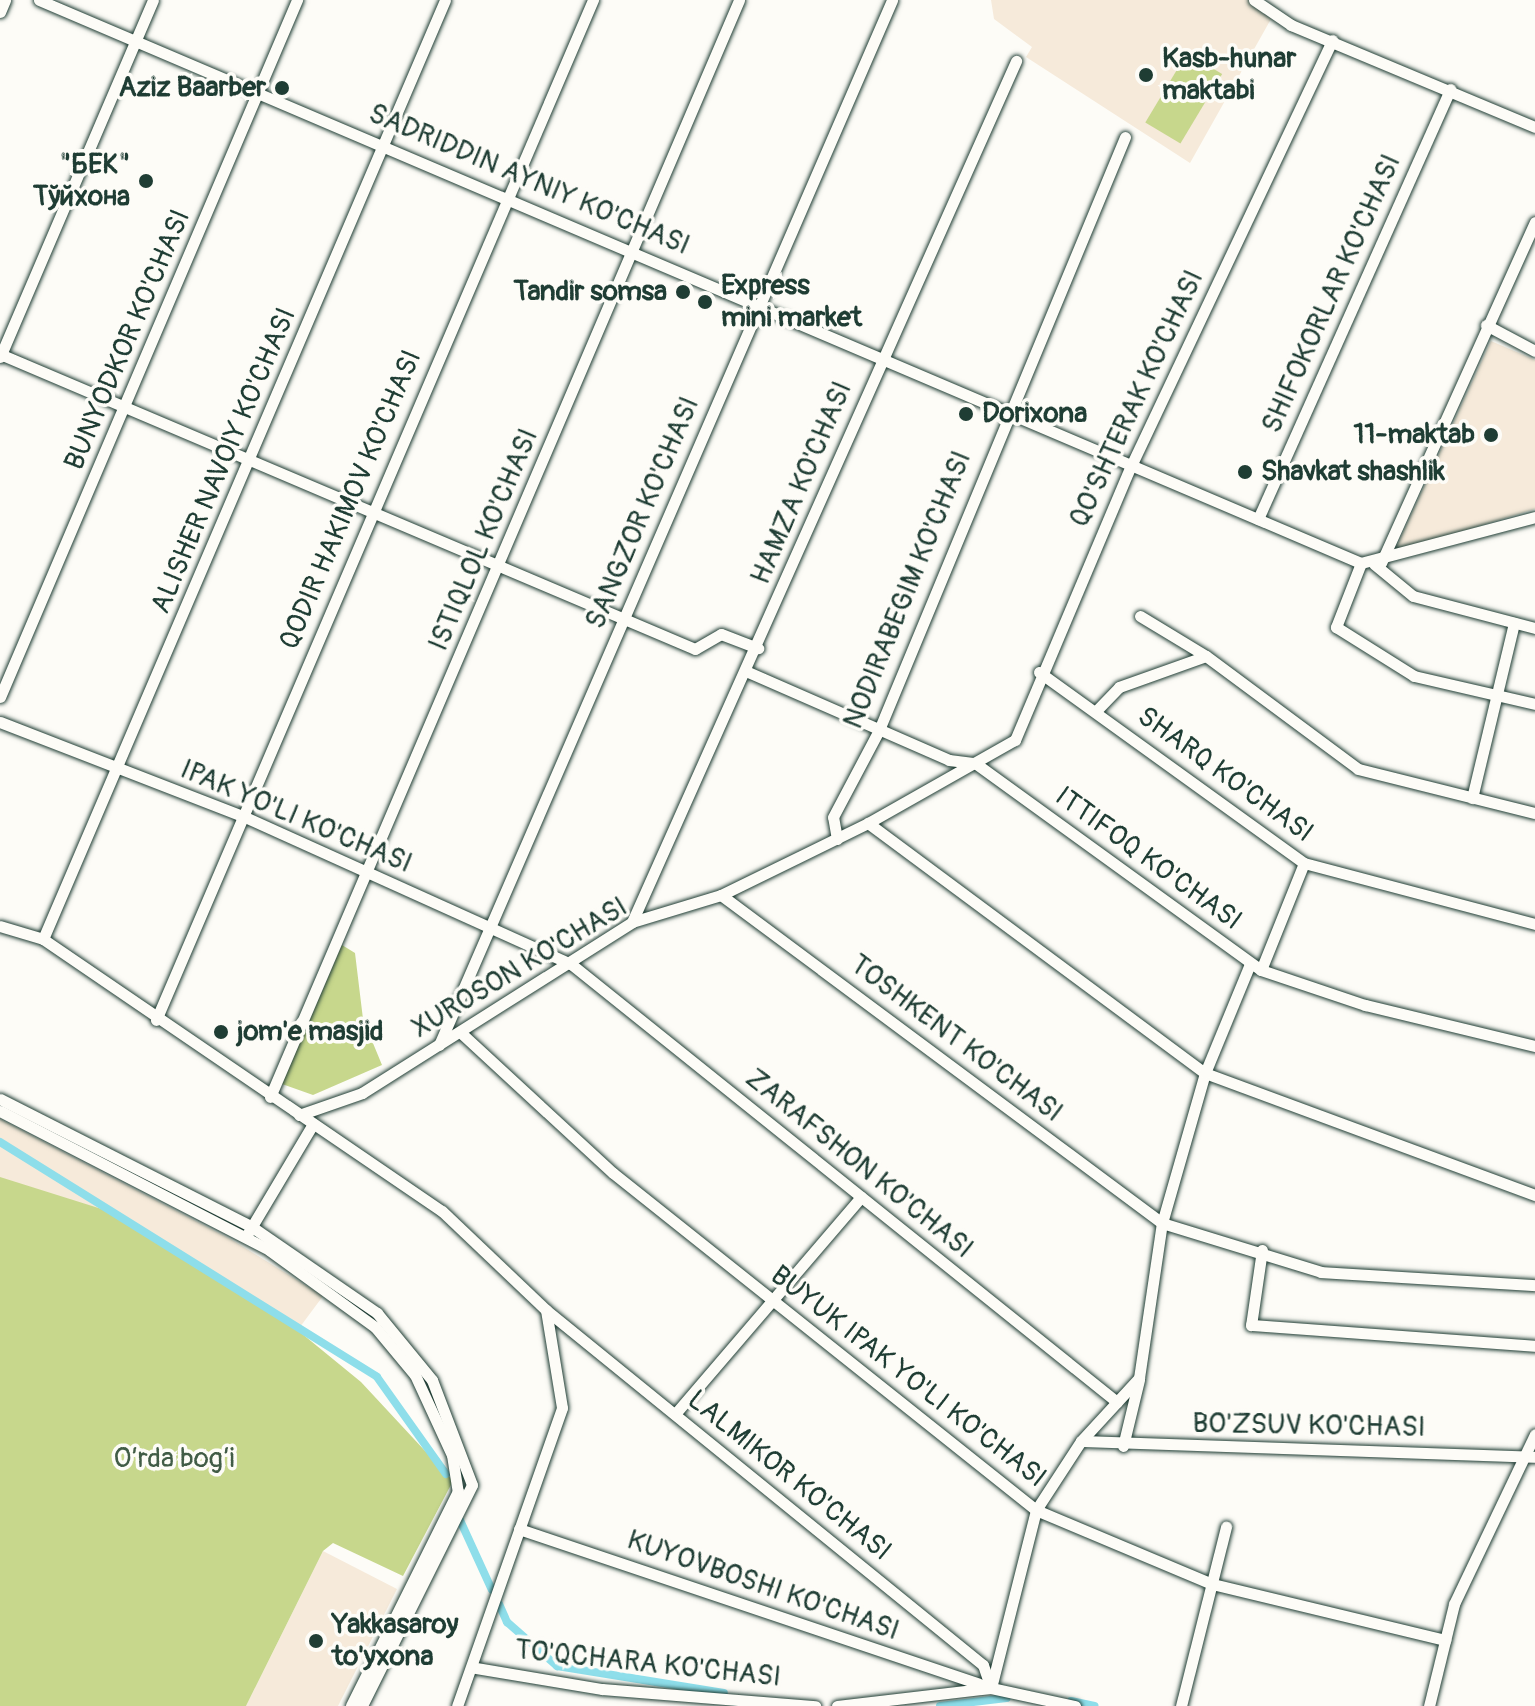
<!DOCTYPE html>
<html>
<head>
<meta charset="utf-8">
<style>
	body { margin:0 }
	#map { position:relative; width:1535px; height:1706px; overflow:hidden; background:#fdfcf7; font-family:Pangolin,sans-serif }
	div>[style] { position:absolute }
	.built>* { inset:0; background:#f6eada }
	.green>* { inset:0; background:#c7d78c; transform-origin:0 0 }
	.canal>* { height:8px; margin:-4px; padding:0 4px; transform-origin:4px; border-radius:4px; background:#8edeea }
	.roads { filter:drop-shadow(0 0 2px #1f3d34) drop-shadow(0 0 2px #1f3d34) }
	.minor>* { height:11px; margin:-5.5px; padding:0 5.5px; transform-origin:5.5px; border-radius:5.5px; background:#fdfcf7 }
	.dots>* { width:22px; height:22px; translate:-50% -50%; box-sizing:border-box; border:4px solid #fdfcf7; border-radius:50% }
	span { translate:-50% -50%; white-space:nowrap; text-align:center; line-height:1.15; -webkit-text-stroke:7px #fdfcf7; paint-order:stroke }
	.poi-label { font-size:28px; color:#1f3d34; font-weight:700 }
	.left { translate:0 -50%; text-align:left }
	.right { translate:-100% -50%; text-align:right }
	.street-label { font-size:28px; color:#1f3d34 }
	.park-label { font-size:28px; color:#415c46 }
</style>
</head>
<body>
<div id="map">
	<div class="built">
		<div style="clip-path:polygon(991px 0,1248px 0,1271px 19px,1190px 163px,1026px 57px,1032px 47px,994px 19px)"></div>
		<div style="clip-path:polygon(1491px 341px,1535px 360px,1535px 509px,1394px 552px)"></div>
		<div style="clip-path:polygon(0 1119px,232px 1240px,323px 1296px,300px 1327px,108px 1211px,0 1246px)"></div>
		<div style="clip-path:polygon(323px 1551px,397px 1589px,338px 1706px,246px 1706px)"></div>
	</div>
	<div class="green">
		<div style="left:1187px;top:53px;width:41px;height:81px;rotate:31deg"></div>
		<div style="clip-path:polygon(342px 945px,355px 953px,363px 1019px,382px 1065px,313px 1095px,282px 1084px)"></div>
		<div style="clip-path:polygon(0 1177px,108px 1211px,284px 1319px,361px 1382px,453px 1481px,403px 1576px,333px 1543px,323px 1551px,246px 1706px,0 1706px)"></div>
	</div>
	<div class="canal">
		<div style="left:0;top:1142px;width:444px;rotate:31.9deg"></div>
		<div style="left:377px;top:1377px;width:119px;rotate:54.6deg"></div>
		<div style="left:459px;top:1518px;width:79px;rotate:65.4deg"></div>
		<div style="left:499px;top:1604px;width:20px;rotate:66deg"></div>
		<div style="left:507px;top:1622px;width:67px;rotate:41.3deg"></div>
		<div style="left:557px;top:1666px;width:169px;rotate:9.2deg"></div>
		<div style="left:1071px;top:1701px;width:24px;rotate:12deg"></div>
		<div style="left:736px;top:1706px;width:1px"></div>
		<div style="left:940px;top:1706px;width:67px;rotate:-6.8deg"></div>
	</div>
	<div class="roads">
		<div class="minor">
			<div style="left:39px;top:0;width:1437px;rotate:23.07deg"></div>
			<div style="left:1361px;top:563px;width:180px;rotate:-14.8deg"></div>
			<div style="left:1254px;top:0;width:45px;rotate:34deg"></div>
			<div style="left:1291px;top:25px;width:264px;rotate:22.7deg"></div>
			<div style="left:0;top:12px;width:13px;rotate:-67deg"></div>
			<div style="left:1486px;top:325px;width:55px;rotate:28deg"></div>
			<div style="left:0;top:354px;width:755px;rotate:23deg"></div>
			<div style="left:695px;top:649px;width:30px;rotate:-30deg"></div>
			<div style="left:721px;top:634px;width:40px;rotate:21deg"></div>
			<div style="left:0;top:357px;width:388px;rotate:-66.8deg"></div>
			<div style="left:1258px;top:519px;width:471px;rotate:-65.9deg"></div>
			<div style="left:1361px;top:563px;width:69px;rotate:111.3deg"></div>
			<div style="left:1336px;top:627px;width:92px;rotate:32.1deg"></div>
			<div style="left:1414px;top:676px;width:124px;rotate:13deg"></div>
			<div style="left:1381px;top:563px;width:374px;rotate:-65.7deg"></div>
			<div style="left:1374px;top:564px;width:50px;rotate:39.4deg"></div>
			<div style="left:1413px;top:596px;width:126px;rotate:14.7deg"></div>
			<div style="left:1140px;top:616px;width:77px;rotate:31.2deg"></div>
			<div style="left:748px;top:672px;width:219px;rotate:23.6deg"></div>
			<div style="left:949px;top:760px;width:26px;rotate:7deg"></div>
			<div style="left:975px;top:763px;width:353px;rotate:35.9deg"></div>
			<div style="left:1261px;top:970px;width:110px;rotate:18.6deg"></div>
			<div style="left:1365px;top:1005px;width:175px;rotate:13.6deg"></div>
			<div style="left:1039px;top:672px;width:327px;rotate:35.8deg"></div>
			<div style="left:1304px;top:863px;width:239px;rotate:14.8deg"></div>
			<div style="left:0;top:697px;width:758px;rotate:-66.92deg"></div>
			<div style="left:1096px;top:711px;width:33px;rotate:-46deg"></div>
			<div style="left:1119px;top:687px;width:92px;rotate:-19.6deg"></div>
			<div style="left:1206px;top:656px;width:189px;rotate:36.6deg"></div>
			<div style="left:1358px;top:769px;width:182px;rotate:14deg"></div>
			<div style="left:0;top:722px;width:263px;rotate:21.2deg"></div>
			<div style="left:245px;top:817px;width:358px;rotate:24.3deg"></div>
			<div style="left:571px;top:964px;width:700px;rotate:38.74deg"></div>
			<div style="left:1472px;top:798px;width:180px;rotate:-76.5deg"></div>
			<div style="left:868px;top:823px;width:169px;rotate:-29.5deg"></div>
			<div style="left:1015px;top:740px;width:298px;rotate:-67.1deg"></div>
			<div style="left:1131px;top:466px;width:471px;rotate:-64.7deg"></div>
			<div style="left:837px;top:839px;width:22px;rotate:-100deg"></div>
			<div style="left:833px;top:817px;width:98px;rotate:-62.1deg"></div>
			<div style="left:879px;top:730px;width:642px;rotate:-67.47deg"></div>
			<div style="left:721px;top:895px;width:550px;rotate:36.64deg"></div>
			<div style="left:1162px;top:1223px;width:166px;rotate:17.1deg"></div>
			<div style="left:1321px;top:1272px;width:214px;rotate:3.5deg"></div>
			<div style="left:632px;top:922px;width:943px;rotate:-65.96deg"></div>
			<div style="left:0;top:926px;width:45px;rotate:16.8deg"></div>
			<div style="left:43px;top:939px;width:483px;rotate:34.3deg"></div>
			<div style="left:442px;top:1211px;width:144px;rotate:43.6deg"></div>
			<div style="left:546px;top:1310px;width:99px;rotate:80.7deg"></div>
			<div style="left:562px;top:1408px;width:316px;rotate:109.4deg"></div>
			<div style="left:43px;top:939px;width:1021px;rotate:-66.82deg"></div>
			<div style="left:1261px;top:970px;width:115px;rotate:-68.1deg"></div>
			<div style="left:156px;top:1020px;width:1110px;rotate:-66.81deg"></div>
			<div style="left:460px;top:1032px;width:208px;rotate:42.7deg"></div>
			<div style="left:613px;top:1173px;width:541px;rotate:38.54deg"></div>
			<div style="left:1036px;top:1510px;width:191px;rotate:22.8deg"></div>
			<div style="left:1212px;top:1584px;width:240px;rotate:13.5deg"></div>
			<div style="left:439px;top:1045px;width:1139px;rotate:-66.56deg"></div>
			<div style="left:270px;top:1097px;width:1193px;rotate:-66.85deg"></div>
			<div style="left:0;top:1099px;width:283px;rotate:26.9deg"></div>
			<div style="left:252px;top:1227px;width:152px;rotate:34.5deg"></div>
			<div style="left:377px;top:1313px;width:87px;rotate:50.6deg"></div>
			<div style="left:432px;top:1380px;width:112px;rotate:69.1deg"></div>
			<div style="left:472px;top:1485px;width:247px;rotate:116.5deg"></div>
			<div style="left:0;top:1111px;width:303px;rotate:27.3deg"></div>
			<div style="left:269px;top:1250px;width:131px;rotate:36deg"></div>
			<div style="left:375px;top:1327px;width:62px;rotate:50.2deg"></div>
			<div style="left:415px;top:1375px;width:88px;rotate:65.2deg"></div>
			<div style="left:452px;top:1455px;width:36px;rotate:81deg"></div>
			<div style="left:458px;top:1491px;width:240px;rotate:116.5deg"></div>
			<div style="left:299px;top:1115px;width:67px;rotate:-19.2deg"></div>
			<div style="left:362px;top:1093px;width:320px;rotate:-32.3deg"></div>
			<div style="left:632px;top:922px;width:93px;rotate:-16.9deg"></div>
			<div style="left:721px;top:895px;width:164px;rotate:-26.1deg"></div>
			<div style="left:868px;top:823px;width:420px;rotate:36.6deg"></div>
			<div style="left:1205px;top:1073px;width:352px;rotate:20.3deg"></div>
			<div style="left:248px;top:1233px;width:127px;rotate:-59.2deg"></div>
			<div style="left:1262px;top:1250px;width:76px;rotate:98.3deg"></div>
			<div style="left:1251px;top:1325px;width:285px;rotate:4.2deg"></div>
			<div style="left:546px;top:1310px;width:563px;rotate:39.09deg"></div>
			<div style="left:983px;top:1665px;width:24px;rotate:71deg"></div>
			<div style="left:675px;top:1414px;width:286px;rotate:-49.4deg"></div>
			<div style="left:1081px;top:1441px;width:454px;rotate:2deg"></div>
			<div style="left:1123px;top:1446px;width:68px;rotate:-76.4deg"></div>
			<div style="left:519px;top:1529px;width:498px;rotate:18.6deg"></div>
			<div style="left:476px;top:1668px;width:128px;rotate:9.5deg"></div>
			<div style="left:602px;top:1689px;width:214px;rotate:4.6deg"></div>
			<div style="left:991px;top:1688px;width:184px;rotate:-75.8deg"></div>
			<div style="left:1036px;top:1510px;width:82px;rotate:-56.9deg"></div>
			<div style="left:1081px;top:1441px;width:86px;rotate:-47.4deg"></div>
			<div style="left:1139px;top:1378px;width:157px;rotate:-81.6deg"></div>
			<div style="left:1162px;top:1223px;width:156px;rotate:-74deg"></div>
			<div style="left:1205px;top:1073px;width:118px;rotate:-67.6deg"></div>
			<div style="left:837px;top:1706px;width:155px;rotate:-6.7deg"></div>
			<div style="left:991px;top:1688px;width:86px;rotate:12.1deg"></div>
			<div style="left:1181px;top:1706px;width:185px;rotate:-75.9deg"></div>
			<div style="left:1429px;top:1706px;width:105px;rotate:-76.2deg"></div>
			<div style="left:1454px;top:1604px;width:188px;rotate:-64.5deg"></div>
		</div>
	</div>
	<div class="dots">
		<div style="left:1146px;top:75px;background:#1f3d34"></div>
		<div style="left:282px;top:88px;background:#1f3d34"></div>
		<div style="left:146px;top:181px;background:#1f3d34"></div>
		<div style="left:683px;top:292px;background:#1f3d34"></div>
		<div style="left:705px;top:302px;background:#1f3d34"></div>
		<div style="left:966px;top:414px;background:#1f3d34"></div>
		<div style="left:1491px;top:435px;background:#1f3d34"></div>
		<div style="left:1245px;top:472px;background:#1f3d34"></div>
		<div style="left:221px;top:1032px;background:#1f3d34"></div>
		<div style="left:316px;top:1641px;background:#1f3d34"></div>
	</div>
	<div class="poi-label">
		<span class="left" style="left:1162px;top:75px">Kasb-hunar<br>maktabi</span>
		<span class="right" style="left:266px;top:88px">Aziz Baarber</span>
		<span class="right" style="left:130px;top:181px">"БЕК"<br>Тўйхона</span>
		<span class="left" style="left:721px;top:302px">Express<br>mini market</span>
		<span class="right" style="left:667px;top:292px">Tandir somsa</span>
		<span class="left" style="left:982px;top:414px">Dorixona</span>
		<span class="right" style="left:1475px;top:435px">11-maktab</span>
		<span class="left" style="left:1261px;top:472px">Shavkat shashlik</span>
		<span class="left" style="left:237px;top:1032px">jom'e masjid</span>
		<span class="left" style="left:332px;top:1641px">Yakkasaroy<br>to'yxona</span>
	</div>
	<div class="street-label">
		<span style="left:529px;top:180px;rotate:23deg">SADRIDDIN AYNIY KO'CHASI</span>
		<span style="left:1332px;top:294px;rotate:-66deg">SHIFOKORLAR KO'CHASI</span>
		<span style="left:128px;top:340px;rotate:-67deg">BUNYODKOR KO'CHASI</span>
		<span style="left:1137px;top:399px;rotate:-65deg">QO'SHTERAK KO'CHASI</span>
		<span style="left:224px;top:461px;rotate:-67deg">ALISHER NAVOIY KO'CHASI</span>
		<span style="left:802px;top:483px;rotate:-67deg">HAMZA KO'CHASI</span>
		<span style="left:351px;top:500px;rotate:-67deg">QODIR HAKIMOV KO'CHASI</span>
		<span style="left:643px;top:513px;rotate:-67deg">SANGZOR KO'CHASI</span>
		<span style="left:484px;top:540px;rotate:-67deg">ISTIQLOL KO'CHASI</span>
		<span style="left:908px;top:590px;rotate:-68deg">NODIRABEGIM KO'CHASI</span>
		<span style="left:1225px;top:775px;rotate:36deg">SHARQ KO'CHASI</span>
		<span style="left:296px;top:817px;rotate:23deg">IPAK YO'LI KO'CHASI</span>
		<span style="left:1148px;top:859px;rotate:36deg">ITTIFOQ KO'CHASI</span>
		<span style="left:520px;top:968px;rotate:-31deg">XUROSON KO'CHASI</span>
		<span style="left:956px;top:1039px;rotate:37deg">TOSHKENT KO'CHASI</span>
		<span style="left:859px;top:1164px;rotate:39deg">ZARAFSHON KO'CHASI</span>
		<span style="left:908px;top:1377px;rotate:38deg">BUYUK IPAK YO'LI KO'CHASI</span>
		<span style="left:1309px;top:1426px;rotate:1deg">BO'ZSUV KO'CHASI</span>
		<span style="left:789px;top:1476px;rotate:39deg">LALMIKOR KO'CHASI</span>
		<span style="left:763px;top:1586px;rotate:19deg">KUYOVBOSHI KO'CHASI</span>
		<span style="left:648px;top:1664px;rotate:6deg">TO'QCHARA KO'CHASI</span>
	</div>
	<div class="park-label">
		<span style="left:174px;top:1459px">O’rda bog’i</span>
	</div>
</div>
</body>
</html>
